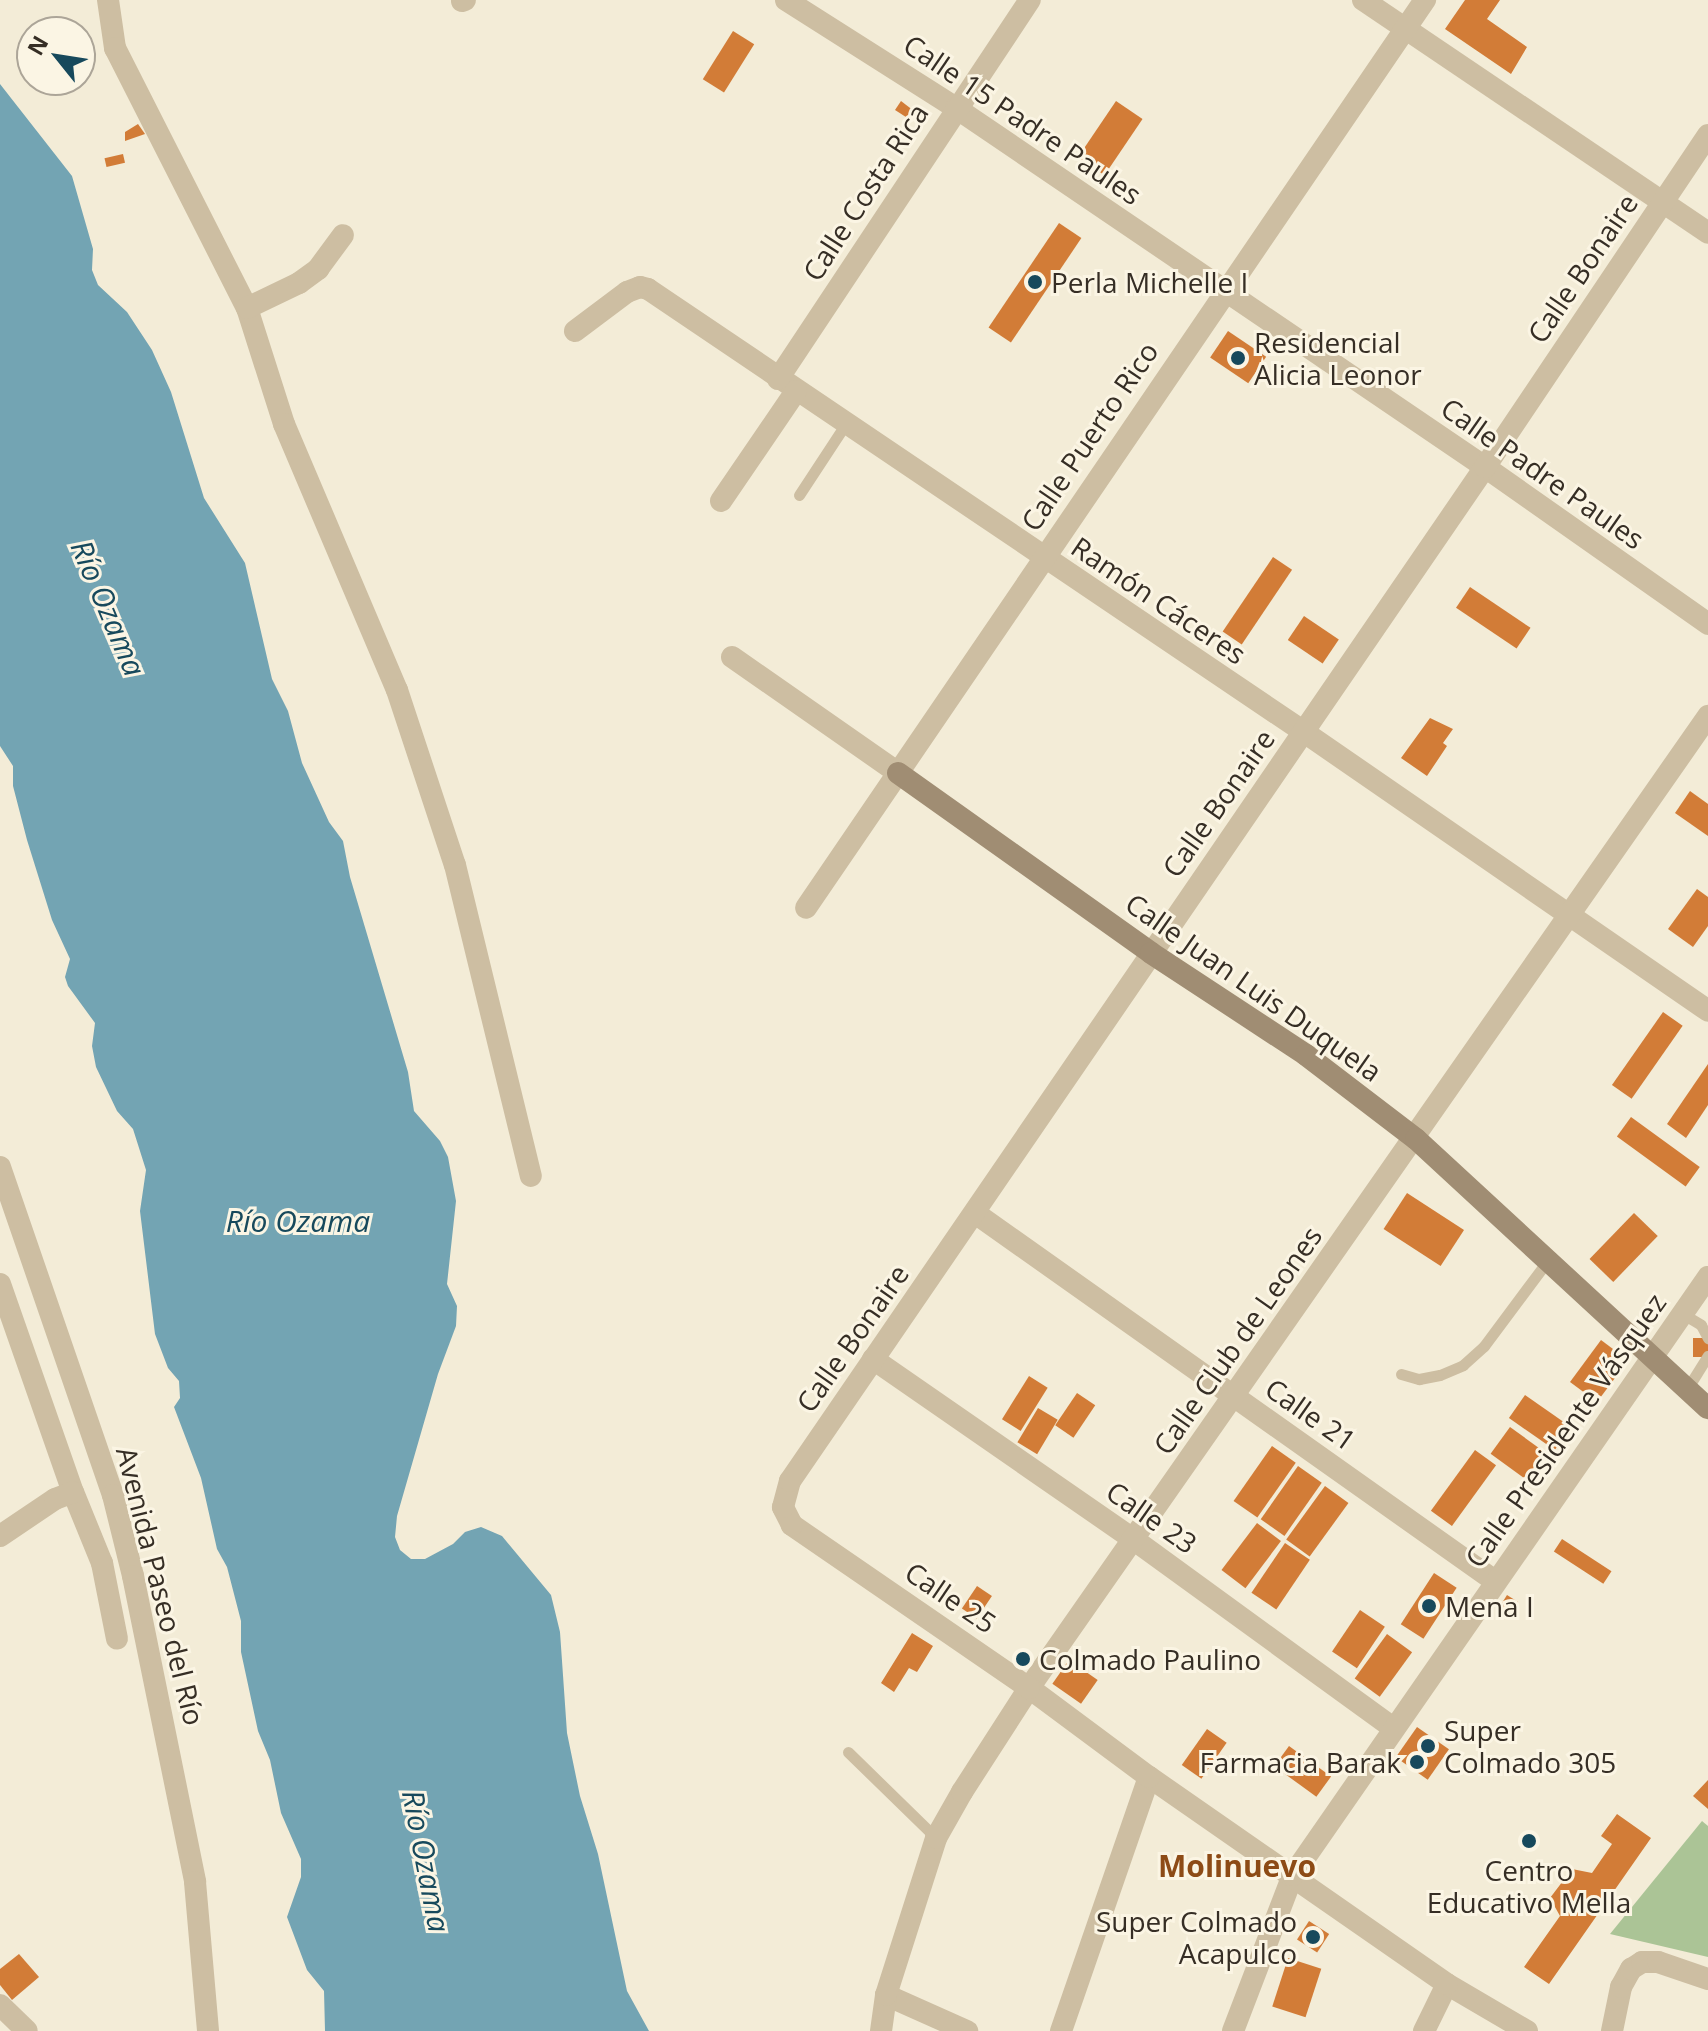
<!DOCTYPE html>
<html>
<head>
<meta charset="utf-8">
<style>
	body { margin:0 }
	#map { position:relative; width:1708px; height:2031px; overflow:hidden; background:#f3ecd7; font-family:"Open Sans",sans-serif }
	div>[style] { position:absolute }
	.green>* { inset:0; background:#abc496 }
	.water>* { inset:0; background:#73a4b3 }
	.building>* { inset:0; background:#d27c37; transform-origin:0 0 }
	.service>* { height:11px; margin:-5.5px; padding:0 5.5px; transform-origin:5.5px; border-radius:5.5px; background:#cdbea2 }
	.minor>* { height:22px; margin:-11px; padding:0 11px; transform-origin:11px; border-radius:11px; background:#cdbea2 }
	.tertiary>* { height:22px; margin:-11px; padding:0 11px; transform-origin:11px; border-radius:11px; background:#cdbea2 }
	.secondary>* { height:22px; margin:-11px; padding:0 11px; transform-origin:11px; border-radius:11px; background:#a08d73 }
	.dots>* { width:22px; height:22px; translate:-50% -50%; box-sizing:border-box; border:4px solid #fbf5e4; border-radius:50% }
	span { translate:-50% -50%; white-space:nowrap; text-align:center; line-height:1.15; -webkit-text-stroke:6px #fbf5e4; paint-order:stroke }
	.street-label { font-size:28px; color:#362e25 }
	.poi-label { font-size:28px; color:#362e25 }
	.left { translate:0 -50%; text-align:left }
	.right { translate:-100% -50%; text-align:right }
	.water-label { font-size:30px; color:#17495c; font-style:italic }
	.neighbourhood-label { font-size:30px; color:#8d4b16; font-weight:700 }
	.north { position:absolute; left:16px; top:16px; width:80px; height:80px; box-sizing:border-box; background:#fbf5e4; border:2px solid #aca598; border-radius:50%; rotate:300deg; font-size:22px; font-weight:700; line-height:32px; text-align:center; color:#362e25 }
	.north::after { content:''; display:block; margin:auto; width:28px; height:36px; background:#17495c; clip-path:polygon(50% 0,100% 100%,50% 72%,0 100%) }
</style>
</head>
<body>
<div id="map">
	<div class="green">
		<div style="clip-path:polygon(1702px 1821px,1708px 1826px,1708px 1957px,1610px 1934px)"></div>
	</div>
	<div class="water">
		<div style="clip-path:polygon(0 84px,72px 176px,93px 249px,92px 270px,98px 285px,127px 312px,152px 350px,171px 392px,204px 498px,245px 563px,272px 679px,288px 711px,302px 763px,329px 822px,343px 841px,350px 877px,408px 1072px,414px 1111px,440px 1141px,448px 1157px,456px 1201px,447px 1284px,457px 1306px,456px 1326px,438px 1374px,397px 1516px,395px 1537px,400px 1550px,411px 1559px,425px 1559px,453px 1544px,465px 1532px,481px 1527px,502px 1536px,551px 1595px,560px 1632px,567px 1733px,580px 1796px,598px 1854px,627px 1991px,649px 2031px,325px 2031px,324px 1991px,307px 1970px,287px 1917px,301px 1877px,301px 1859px,281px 1813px,270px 1760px,258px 1731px,241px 1652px,241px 1621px,227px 1567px,217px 1549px,201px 1478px,174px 1407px,180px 1398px,179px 1381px,168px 1368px,155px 1334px,140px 1211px,146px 1170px,133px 1129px,117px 1111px,96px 1067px,92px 1046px,95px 1023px,68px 986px,65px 977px,70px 959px,52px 920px,27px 840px,13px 786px,13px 766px,0 746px)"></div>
	</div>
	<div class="building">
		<div style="clip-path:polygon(1465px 0,1500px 0,1487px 19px,1527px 47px,1511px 74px,1445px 29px)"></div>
		<div style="left:733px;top:31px;width:25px;height:57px;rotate:32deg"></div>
		<div style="clip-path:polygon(901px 101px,914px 111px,909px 119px,895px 110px)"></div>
		<div style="left:1116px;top:101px;width:32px;height:68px;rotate:34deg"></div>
		<div style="clip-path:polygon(138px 124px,145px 134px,125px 141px,125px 132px)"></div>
		<div style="left:123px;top:154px;width:9px;height:19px;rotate:77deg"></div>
		<div style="left:1059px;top:223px;width:27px;height:126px;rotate:34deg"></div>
		<div style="left:1228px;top:331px;width:46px;height:32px;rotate:34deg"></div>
		<div style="left:1273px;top:557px;width:23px;height:90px;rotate:34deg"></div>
		<div style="left:1470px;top:587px;width:73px;height:25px;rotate:34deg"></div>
		<div style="left:1304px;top:616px;width:42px;height:29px;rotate:34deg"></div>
		<div style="clip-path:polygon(1430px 718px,1453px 729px,1443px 743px,1447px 746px,1427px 776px,1401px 758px)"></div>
		<div style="clip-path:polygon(1690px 791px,1708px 804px,1708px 836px,1675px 813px)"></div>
		<div style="clip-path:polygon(1697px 889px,1708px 897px,1708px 926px,1693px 947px,1668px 929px)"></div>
		<div style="left:1663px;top:1012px;width:24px;height:89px;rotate:35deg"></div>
		<div style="clip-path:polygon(1708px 1064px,1708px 1105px,1686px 1138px,1667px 1124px)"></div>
		<div style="left:1631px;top:1117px;width:85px;height:24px;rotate:36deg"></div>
		<div style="left:1407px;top:1193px;width:68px;height:43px;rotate:33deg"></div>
		<div style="left:1634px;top:1213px;width:33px;height:64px;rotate:44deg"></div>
		<div style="left:1693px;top:1338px;width:15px;height:19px"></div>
		<div style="clip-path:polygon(1601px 1340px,1621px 1355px,1621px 1370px,1597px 1402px,1570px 1382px)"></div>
		<div style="left:1029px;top:1376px;width:22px;height:51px;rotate:32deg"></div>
		<div style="left:1077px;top:1393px;width:22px;height:39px;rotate:34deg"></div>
		<div style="left:1525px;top:1395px;width:56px;height:28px;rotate:35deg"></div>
		<div style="left:1038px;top:1408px;width:23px;height:40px;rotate:31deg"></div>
		<div style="left:1510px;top:1427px;width:49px;height:33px;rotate:36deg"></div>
		<div style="left:1272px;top:1446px;width:29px;height:67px;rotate:35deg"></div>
		<div style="left:1475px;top:1450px;width:26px;height:75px;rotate:36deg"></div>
		<div style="left:1298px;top:1466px;width:29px;height:65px;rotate:35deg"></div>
		<div style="left:1325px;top:1486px;width:29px;height:66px;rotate:36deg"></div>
		<div style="left:1257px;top:1523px;width:30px;height:59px;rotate:37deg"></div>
		<div style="left:1562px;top:1539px;width:59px;height:15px;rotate:33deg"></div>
		<div style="left:1285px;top:1543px;width:30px;height:60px;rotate:34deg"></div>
		<div style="left:1434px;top:1573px;width:27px;height:61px;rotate:33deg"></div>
		<div style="left:977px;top:1586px;width:18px;height:27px;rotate:34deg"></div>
		<div style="left:1507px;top:1595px;width:13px;height:19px;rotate:32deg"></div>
		<div style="left:1360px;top:1610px;width:30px;height:50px;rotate:34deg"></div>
		<div style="clip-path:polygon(912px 1633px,933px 1646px,917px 1672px,909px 1668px,894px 1692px,881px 1683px)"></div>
		<div style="left:1387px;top:1634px;width:31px;height:55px;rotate:36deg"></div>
		<div style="left:1069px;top:1660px;width:35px;height:29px;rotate:35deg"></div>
		<div style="left:1417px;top:1727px;width:39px;height:37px;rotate:35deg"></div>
		<div style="left:1207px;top:1729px;width:24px;height:44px;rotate:35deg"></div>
		<div style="left:1289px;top:1746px;width:52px;height:25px;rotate:36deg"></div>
		<div style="clip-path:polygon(1708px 1780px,1708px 1809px,1693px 1796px)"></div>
		<div style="clip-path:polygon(1617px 1814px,1651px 1838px,1549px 1984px,1524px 1967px,1560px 1916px,1550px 1898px,1572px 1869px,1592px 1873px,1612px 1844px,1601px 1836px)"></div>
		<div style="left:1309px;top:1921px;width:24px;height:22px;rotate:33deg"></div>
		<div style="clip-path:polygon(19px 1954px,39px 1977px,12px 2000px,0 1985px,0 1969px)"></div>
		<div style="left:1288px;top:1958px;width:35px;height:51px;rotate:18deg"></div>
	</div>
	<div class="service">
		<div style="left:799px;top:495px;width:84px;rotate:-56.7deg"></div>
		<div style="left:1683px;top:1314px;width:21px;rotate:31deg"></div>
		<div style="left:1701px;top:1325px;width:15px;rotate:62deg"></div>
		<div style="left:1401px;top:1374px;width:19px;rotate:16deg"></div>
		<div style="left:1419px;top:1379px;width:21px;rotate:-11deg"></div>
		<div style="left:1440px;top:1375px;width:25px;rotate:-23deg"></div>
		<div style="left:1463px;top:1365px;width:28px;rotate:-42deg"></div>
		<div style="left:1484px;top:1346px;width:107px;rotate:-53.3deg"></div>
		<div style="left:1687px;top:1389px;width:39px;rotate:-58deg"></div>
		<div style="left:848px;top:1752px;width:123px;rotate:44.3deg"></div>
	</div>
	<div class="minor">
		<div style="left:108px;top:0;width:49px;rotate:81.7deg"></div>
		<div style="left:115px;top:48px;width:292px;rotate:63.1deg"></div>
		<div style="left:247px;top:308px;width:122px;rotate:72.3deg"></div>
		<div style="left:284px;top:424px;width:289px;rotate:67deg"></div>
		<div style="left:397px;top:690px;width:184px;rotate:71.7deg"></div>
		<div style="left:455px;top:865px;width:320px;rotate:76.3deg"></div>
		<div style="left:786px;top:0;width:201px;rotate:32.4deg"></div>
		<div style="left:956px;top:108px;width:639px;rotate:34.16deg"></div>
		<div style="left:1485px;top:467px;width:273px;rotate:35.1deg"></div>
		<div style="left:1363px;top:0;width:416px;rotate:34deg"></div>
		<div style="left:462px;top:1px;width:3px;rotate:-18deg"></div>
		<div style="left:247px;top:308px;width:58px;rotate:-25.7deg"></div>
		<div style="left:299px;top:283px;width:24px;rotate:-36deg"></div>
		<div style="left:318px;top:269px;width:42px;rotate:-53.7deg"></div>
		<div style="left:575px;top:331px;width:65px;rotate:-36.9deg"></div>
		<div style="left:627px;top:292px;width:14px;rotate:-21deg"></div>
		<div style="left:640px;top:287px;width:8px;rotate:14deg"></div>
		<div style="left:648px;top:289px;width:792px;rotate:34.03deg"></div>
		<div style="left:1304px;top:732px;width:491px;rotate:34.6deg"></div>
		<div style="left:778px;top:379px;width:455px;rotate:-56.4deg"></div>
		<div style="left:721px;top:501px;width:133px;rotate:-55.7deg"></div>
		<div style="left:732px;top:657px;width:203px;rotate:34.9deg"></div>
		<div style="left:898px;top:773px;width:163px;rotate:124.3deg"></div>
		<div style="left:975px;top:1213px;width:637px;rotate:35.29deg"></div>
		<div style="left:0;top:1284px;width:220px;rotate:70.7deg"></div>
		<div style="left:73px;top:1492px;width:77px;rotate:67.8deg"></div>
		<div style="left:102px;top:1563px;width:77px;rotate:78.8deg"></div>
		<div style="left:873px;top:1359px;width:316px;rotate:34.7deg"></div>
		<div style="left:1133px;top:1539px;width:321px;rotate:36deg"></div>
		<div style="left:0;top:1536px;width:66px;rotate:-33.9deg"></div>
		<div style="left:55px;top:1499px;width:19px;rotate:-21deg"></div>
		<div style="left:886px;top:1995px;width:89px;rotate:24deg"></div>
		<div style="left:0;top:2005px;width:37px;rotate:44deg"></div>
		<div style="left:881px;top:2031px;width:36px;rotate:-82deg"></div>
		<div style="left:886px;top:1995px;width:165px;rotate:-72.3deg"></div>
		<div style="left:936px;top:1838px;width:53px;rotate:-60.5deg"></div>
		<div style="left:962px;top:1792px;width:124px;rotate:-57.2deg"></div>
		<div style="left:1029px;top:1688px;width:1186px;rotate:-55.06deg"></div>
		<div style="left:1061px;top:2031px;width:269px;rotate:-70.9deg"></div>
		<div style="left:1233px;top:2031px;width:167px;rotate:-69deg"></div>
		<div style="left:1424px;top:2031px;width:52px;rotate:-63.9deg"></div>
		<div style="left:1527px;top:2031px;width:93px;rotate:-149.6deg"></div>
		<div style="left:1447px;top:1984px;width:363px;rotate:-145.2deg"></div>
		<div style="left:1149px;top:1777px;width:149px;rotate:-143.4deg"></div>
		<div style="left:1029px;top:1688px;width:288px;rotate:-145.5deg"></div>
		<div style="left:792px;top:1525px;width:20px;rotate:-117deg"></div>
		<div style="left:783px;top:1507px;width:27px;rotate:-75deg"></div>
		<div style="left:790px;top:1481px;width:1229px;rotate:-55.57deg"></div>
		<div style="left:1485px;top:467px;width:400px;rotate:-56.1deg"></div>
		<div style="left:1612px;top:2031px;width:45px;rotate:-78.4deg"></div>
		<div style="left:1621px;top:1987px;width:21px;rotate:-61deg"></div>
		<div style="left:1631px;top:1969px;width:13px;rotate:-32deg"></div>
		<div style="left:1642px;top:1962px;width:16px"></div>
		<div style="left:1658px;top:1962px;width:53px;rotate:18.8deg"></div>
	</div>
	<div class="tertiary">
		<div style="left:898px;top:773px;width:936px;rotate:-55.72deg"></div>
		<div style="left:0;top:1167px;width:347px;rotate:71deg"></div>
		<div style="left:113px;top:1495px;width:83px;rotate:76.1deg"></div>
		<div style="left:133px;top:1576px;width:312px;rotate:78.5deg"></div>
		<div style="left:195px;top:1882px;width:150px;rotate:85deg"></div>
		<div style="left:1293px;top:1875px;width:728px;rotate:-55.24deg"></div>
	</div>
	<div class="secondary">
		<div style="left:898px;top:773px;width:310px;rotate:35.4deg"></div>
		<div style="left:1151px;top:953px;width:186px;rotate:33.3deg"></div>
		<div style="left:1306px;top:1055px;width:138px;rotate:37.4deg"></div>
		<div style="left:1416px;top:1139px;width:397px;rotate:42.7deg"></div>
	</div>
	<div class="dots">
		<div style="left:1035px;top:282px;background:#17495c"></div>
		<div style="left:1238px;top:358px;background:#17495c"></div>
		<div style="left:1429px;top:1606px;background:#17495c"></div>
		<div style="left:1023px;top:1659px;background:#17495c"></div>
		<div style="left:1428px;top:1746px;background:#17495c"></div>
		<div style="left:1417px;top:1762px;background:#17495c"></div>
		<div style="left:1529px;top:1841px;background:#17495c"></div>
		<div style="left:1313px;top:1937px;background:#17495c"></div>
	</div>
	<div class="street-label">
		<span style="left:1023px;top:119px;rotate:34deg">Calle 15 Padre Paules</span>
		<span style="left:865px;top:192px;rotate:-57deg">Calle Costa Rica</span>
		<span style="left:1582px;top:268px;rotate:-56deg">Calle Bonaire</span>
		<span style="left:1089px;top:436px;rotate:-56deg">Calle Puerto Rico</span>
		<span style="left:1543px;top:473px;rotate:35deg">Calle Padre Paules</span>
		<span style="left:1159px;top:600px;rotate:34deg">Ramón Cáceres</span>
		<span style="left:1218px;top:803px;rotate:-55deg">Calle Bonaire</span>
		<span style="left:1254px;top:987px;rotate:35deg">Calle Juan Luis Duquela</span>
		<span style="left:852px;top:1338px;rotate:-55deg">Calle Bonaire</span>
		<span style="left:1237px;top:1340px;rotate:-55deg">Calle Club de Leones</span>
		<span style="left:1311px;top:1414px;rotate:35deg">Calle 21</span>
		<span style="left:1565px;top:1430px;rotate:-55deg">Calle Presidente Vásquez</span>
		<span style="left:1152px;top:1517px;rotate:35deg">Calle 23</span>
		<span style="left:161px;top:1586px;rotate:76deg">Avenida Paseo del Río</span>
		<span style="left:951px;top:1597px;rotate:34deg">Calle 25</span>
	</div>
	<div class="poi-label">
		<span class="left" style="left:1051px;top:282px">Perla Michelle I</span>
		<span class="left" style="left:1254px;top:358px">Residencial<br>Alicia Leonor</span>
		<span class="left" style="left:1445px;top:1606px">Mena I</span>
		<span class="left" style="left:1039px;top:1659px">Colmado Paulino</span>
		<span class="left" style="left:1444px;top:1746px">Super<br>Colmado 305</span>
		<span class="right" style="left:1401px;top:1762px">Farmacia Barak</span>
		<span style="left:1529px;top:1886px">Centro<br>Educativo Mella</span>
		<span class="right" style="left:1297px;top:1937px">Super Colmado<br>Acapulco</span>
	</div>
	<div class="water-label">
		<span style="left:108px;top:608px;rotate:67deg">Río Ozama</span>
		<span style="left:298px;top:1221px">Río Ozama</span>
		<span style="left:426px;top:1861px;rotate:79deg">Río Ozama</span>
	</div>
	<div class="neighbourhood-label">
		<span style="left:1237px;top:1866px">Molinuevo</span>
	</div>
	<div class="north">N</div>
</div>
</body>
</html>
